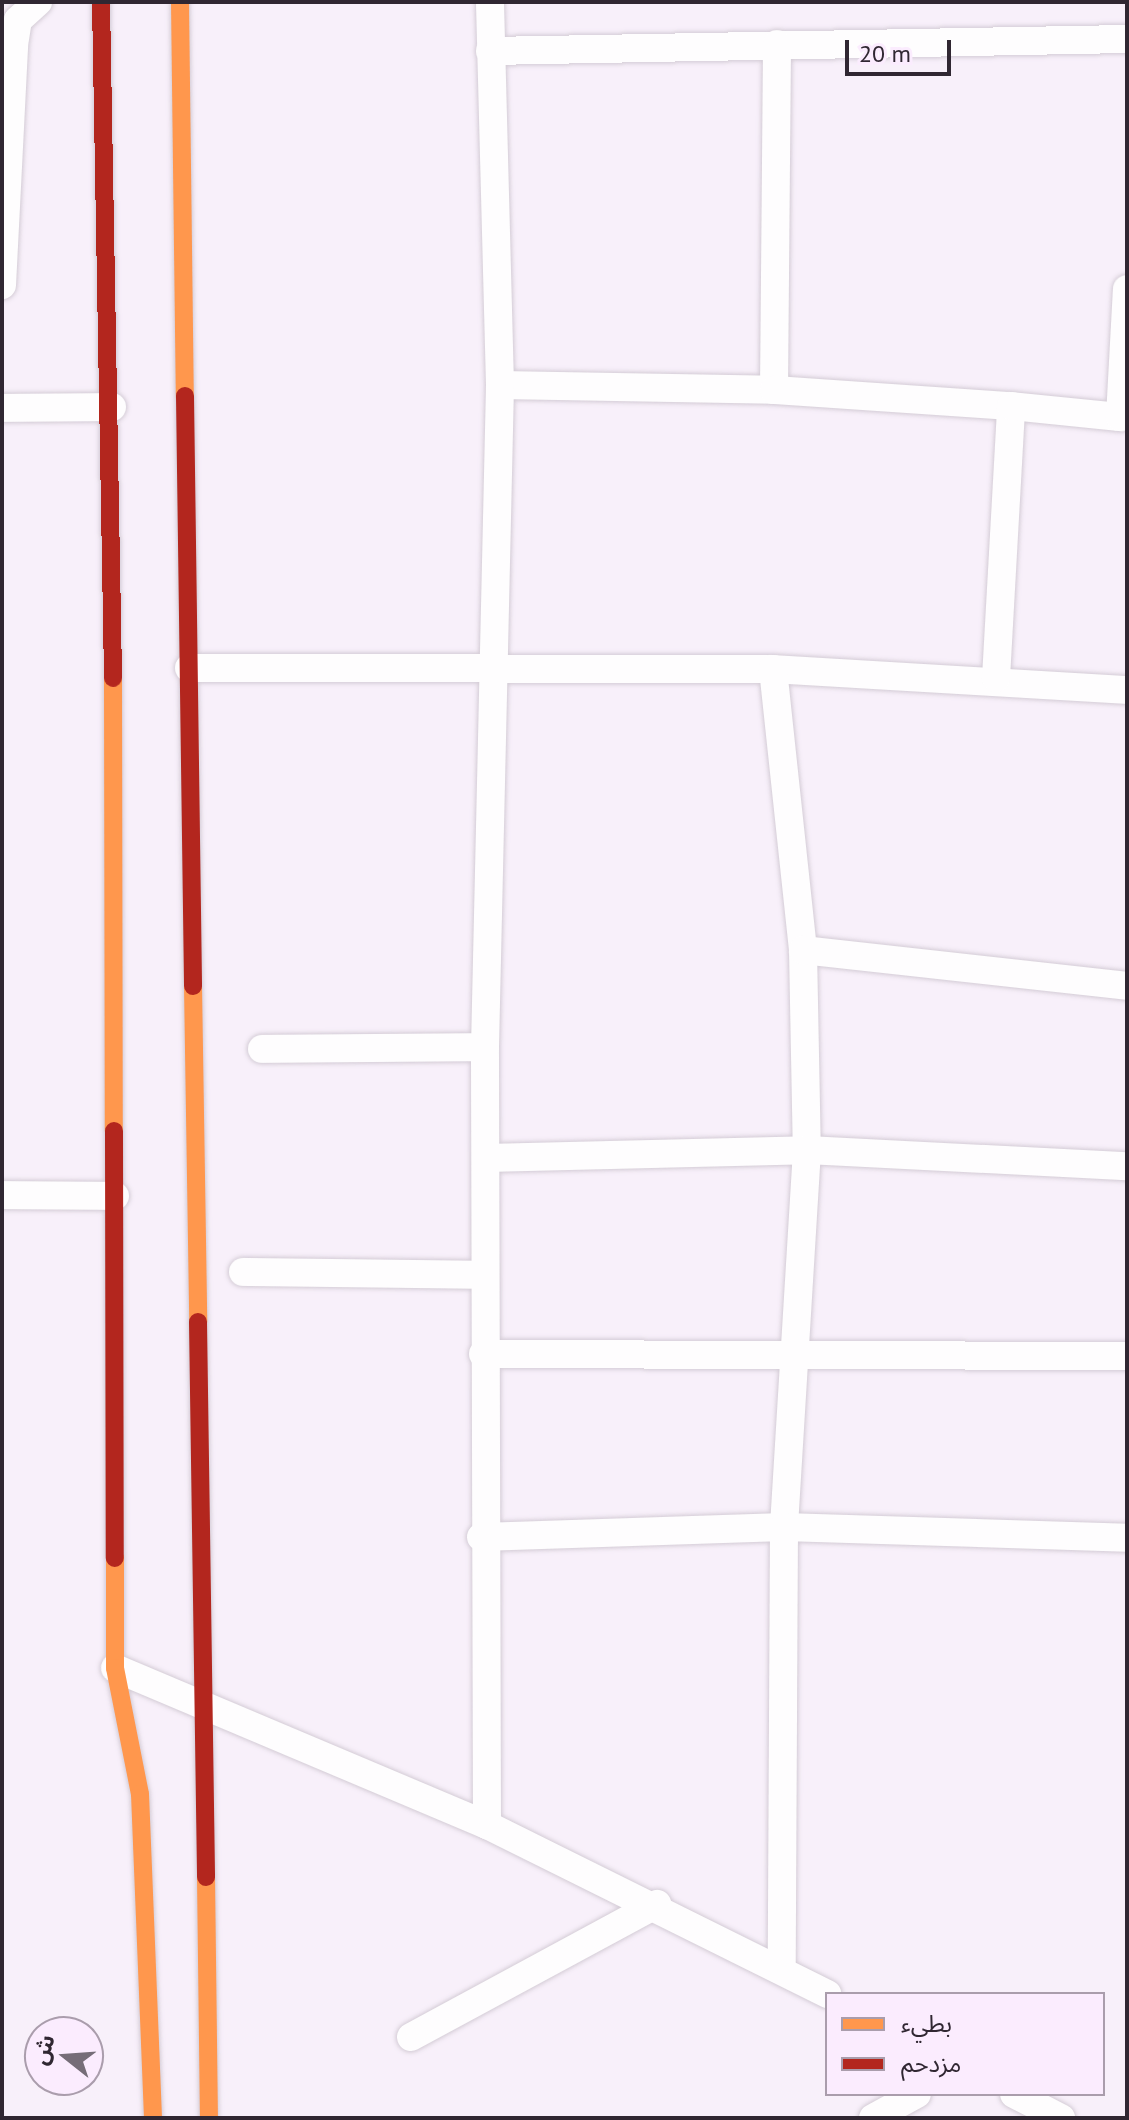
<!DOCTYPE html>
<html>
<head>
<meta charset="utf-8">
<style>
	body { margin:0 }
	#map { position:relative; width:1129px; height:2120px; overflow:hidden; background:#f8f0fa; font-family:"PT Sans","Noto Sans Arabic",sans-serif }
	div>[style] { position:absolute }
	.roads { filter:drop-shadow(0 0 2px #d4ccd6) drop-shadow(0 0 2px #d4ccd6) }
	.street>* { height:28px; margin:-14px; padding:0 14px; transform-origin:14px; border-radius:14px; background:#fefdfe }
	.slow>* { height:18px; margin:-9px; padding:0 9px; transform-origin:9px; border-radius:9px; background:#ff974d }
	.jam>* { height:18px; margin:-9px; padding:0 9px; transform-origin:9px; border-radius:9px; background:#b3261e }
	span { translate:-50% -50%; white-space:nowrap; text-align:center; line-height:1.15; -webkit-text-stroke:6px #fbecfe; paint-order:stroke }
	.frame { position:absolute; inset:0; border:4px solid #302732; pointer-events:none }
	.legend { position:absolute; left:825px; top:1992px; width:280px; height:104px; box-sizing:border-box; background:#fbecfe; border:2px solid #aa9dac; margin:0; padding:10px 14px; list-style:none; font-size:24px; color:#302732 }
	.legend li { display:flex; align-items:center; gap:16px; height:40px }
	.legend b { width:40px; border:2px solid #aa9dac }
	.north { position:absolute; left:24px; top:2016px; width:80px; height:80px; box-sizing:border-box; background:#fbecfe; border:2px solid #aa9dac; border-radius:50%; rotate:287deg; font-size:22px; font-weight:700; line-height:32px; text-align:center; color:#302732 }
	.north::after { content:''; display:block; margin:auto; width:28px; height:36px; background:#766d78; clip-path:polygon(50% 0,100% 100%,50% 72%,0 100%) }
	.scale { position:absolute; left:845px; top:40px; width:106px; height:36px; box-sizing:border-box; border:4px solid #302732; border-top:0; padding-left:10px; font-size:24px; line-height:28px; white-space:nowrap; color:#302732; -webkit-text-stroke:6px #fbecfe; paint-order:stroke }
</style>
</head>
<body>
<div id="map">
	<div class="roads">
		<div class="street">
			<div style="left:490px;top:51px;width:637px;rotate:-1.08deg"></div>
			<div style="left:2px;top:285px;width:240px;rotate:-87.1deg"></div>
			<div style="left:14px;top:45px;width:25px;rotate:-81deg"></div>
			<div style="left:18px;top:20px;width:27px;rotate:-42deg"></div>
			<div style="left:500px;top:385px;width:274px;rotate:1deg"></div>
			<div style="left:774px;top:390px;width:346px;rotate:-89.5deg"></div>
			<div style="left:774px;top:390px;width:238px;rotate:3.9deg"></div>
			<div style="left:2px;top:408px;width:110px;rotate:-0.5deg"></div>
			<div style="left:189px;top:668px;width:584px;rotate:0.1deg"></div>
			<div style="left:773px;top:669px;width:355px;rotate:3.4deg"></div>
			<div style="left:773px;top:669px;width:283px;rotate:83.9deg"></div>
			<div style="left:803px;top:950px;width:200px;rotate:88.9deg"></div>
			<div style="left:807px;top:1150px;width:378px;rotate:93.5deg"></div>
			<div style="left:784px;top:1527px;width:343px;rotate:1.8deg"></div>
			<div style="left:996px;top:678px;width:272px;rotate:-86.8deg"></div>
			<div style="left:1011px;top:406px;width:110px;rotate:5.8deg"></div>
			<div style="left:1120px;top:417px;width:128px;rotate:-86.9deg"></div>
			<div style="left:803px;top:950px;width:326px;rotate:6.3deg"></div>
			<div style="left:262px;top:1049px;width:223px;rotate:-0.5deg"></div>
			<div style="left:486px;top:1158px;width:321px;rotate:-1.4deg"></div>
			<div style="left:807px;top:1150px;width:320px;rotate:2.9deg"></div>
			<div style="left:2px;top:1195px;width:113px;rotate:0.5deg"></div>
			<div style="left:243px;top:1272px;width:240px;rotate:0.7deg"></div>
			<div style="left:483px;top:1354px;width:644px;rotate:0.18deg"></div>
			<div style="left:481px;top:1537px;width:303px;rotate:-1.9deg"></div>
			<div style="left:784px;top:1527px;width:442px;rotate:90.3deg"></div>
			<div style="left:115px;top:1668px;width:404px;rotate:22.9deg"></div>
			<div style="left:487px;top:1825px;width:380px;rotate:26.4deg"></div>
			<div style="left:487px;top:1825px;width:778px;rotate:-90.15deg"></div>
			<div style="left:485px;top:1047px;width:662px;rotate:-88.7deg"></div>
			<div style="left:500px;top:385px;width:383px;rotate:-91.5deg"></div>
			<div style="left:411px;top:2037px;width:280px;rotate:-28.4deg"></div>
			<div style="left:1014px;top:2094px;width:53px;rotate:27.1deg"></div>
			<div style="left:873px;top:2118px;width:50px;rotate:-28.6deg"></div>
		</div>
		<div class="slow">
			<div style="left:180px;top:2px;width:394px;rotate:89.3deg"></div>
			<div style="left:113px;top:678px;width:453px;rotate:89.9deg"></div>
			<div style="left:193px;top:986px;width:336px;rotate:89.1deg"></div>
			<div style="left:115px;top:1558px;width:110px;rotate:90deg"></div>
			<div style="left:115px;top:1668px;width:128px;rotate:78.8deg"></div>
			<div style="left:140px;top:1794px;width:324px;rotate:87.7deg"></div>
			<div style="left:206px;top:1877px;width:241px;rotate:89.3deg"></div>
		</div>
		<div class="jam">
			<div style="left:101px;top:2px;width:676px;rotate:88.98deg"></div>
			<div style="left:185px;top:396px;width:590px;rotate:89.22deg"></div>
			<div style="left:114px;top:1131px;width:427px;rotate:89.9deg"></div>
			<div style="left:198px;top:1322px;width:555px;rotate:89.17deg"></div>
		</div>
	</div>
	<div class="frame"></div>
	<ul class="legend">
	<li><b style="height:10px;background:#ff974d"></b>بطيء</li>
	<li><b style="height:10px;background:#b3261e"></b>مزدحم</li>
	</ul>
	<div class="north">ش</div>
	<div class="scale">20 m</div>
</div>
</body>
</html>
